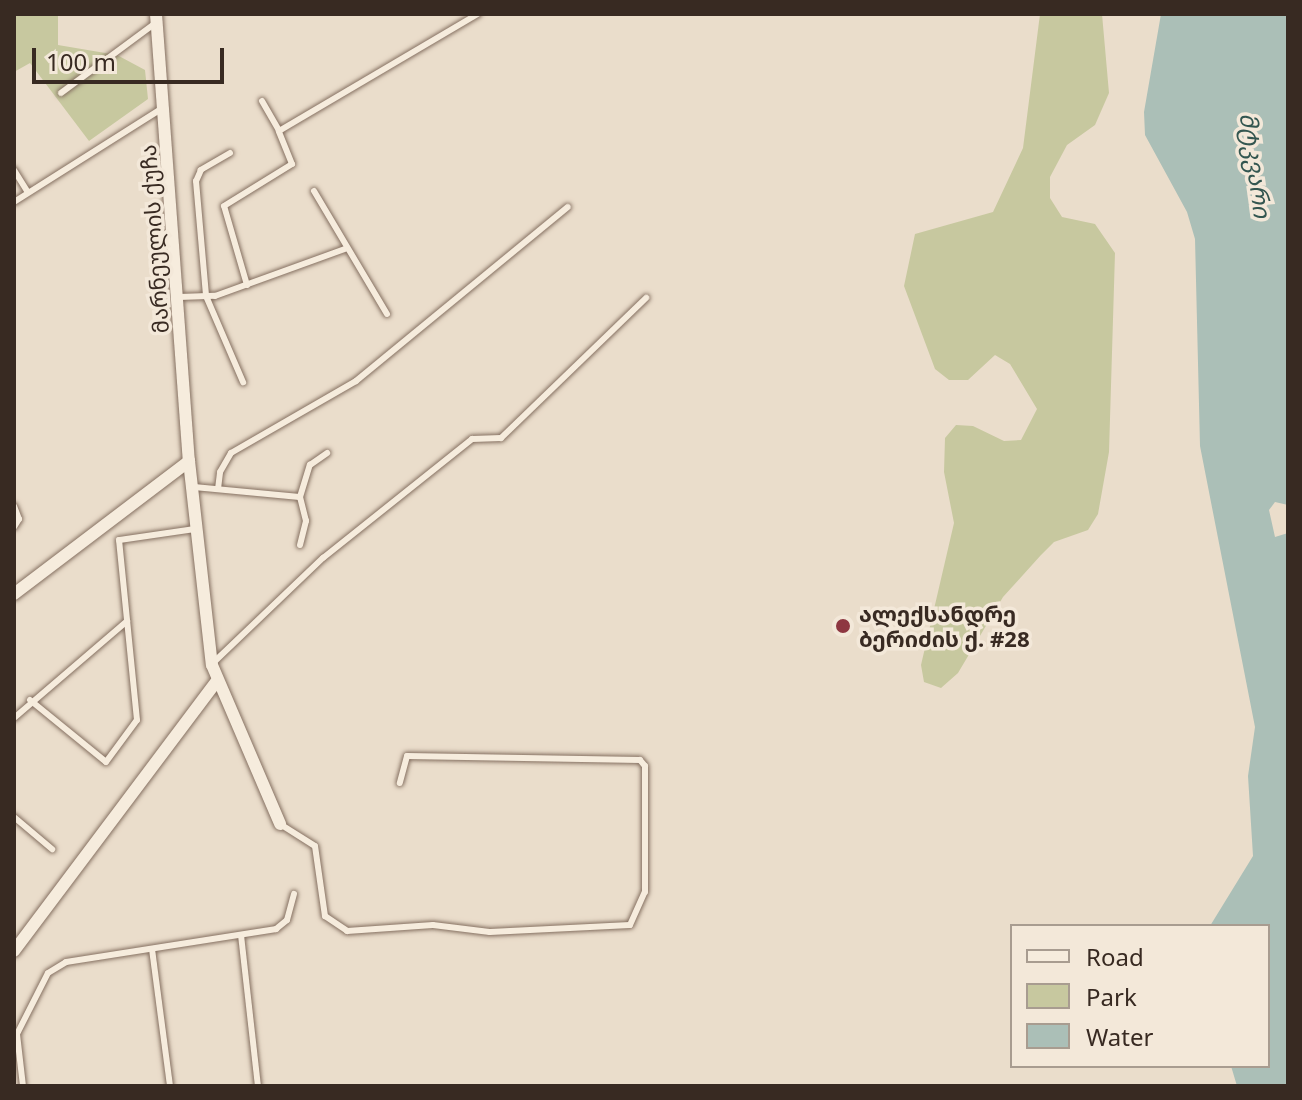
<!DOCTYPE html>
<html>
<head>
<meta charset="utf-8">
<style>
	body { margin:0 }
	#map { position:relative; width:1302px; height:1100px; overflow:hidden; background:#eaddcb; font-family:Georgia,"Noto Sans Georgian",serif }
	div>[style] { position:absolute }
	.green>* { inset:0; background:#c7c89f }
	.water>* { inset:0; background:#abbfb7 }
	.roads { filter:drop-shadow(0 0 2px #857061) drop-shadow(0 0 2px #857061) }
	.lane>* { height:6px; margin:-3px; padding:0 3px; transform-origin:3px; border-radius:3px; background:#f6ecdd }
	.street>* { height:12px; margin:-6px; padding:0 6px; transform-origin:6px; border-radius:6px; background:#f6ecdd }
	.dots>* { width:22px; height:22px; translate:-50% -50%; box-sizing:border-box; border:4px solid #f3e8d9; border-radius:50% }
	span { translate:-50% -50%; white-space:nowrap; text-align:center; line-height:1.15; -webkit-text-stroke:7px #f3e8d9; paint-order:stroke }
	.street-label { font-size:22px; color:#382a22 }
	.poi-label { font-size:22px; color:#382a22; font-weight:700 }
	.left { translate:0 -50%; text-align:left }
	.water-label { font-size:24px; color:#335650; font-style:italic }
	.frame { position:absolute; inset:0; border:16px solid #382a22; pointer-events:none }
	.legend { position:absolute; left:1010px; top:924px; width:260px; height:144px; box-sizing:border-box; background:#f3e8d9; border:2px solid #a89c90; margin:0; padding:10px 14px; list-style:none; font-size:24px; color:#382a22 }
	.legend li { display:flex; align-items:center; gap:16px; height:40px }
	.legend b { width:40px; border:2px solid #a89c90 }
	.scale { position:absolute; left:32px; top:48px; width:192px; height:36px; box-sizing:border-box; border:4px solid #382a22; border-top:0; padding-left:10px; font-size:24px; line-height:28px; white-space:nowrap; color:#382a22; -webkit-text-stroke:6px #f3e8d9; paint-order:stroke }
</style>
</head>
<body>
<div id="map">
	<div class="green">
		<div style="clip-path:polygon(14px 14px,58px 14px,58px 45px,117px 55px,145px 70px,148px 99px,89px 141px,30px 63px,14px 72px)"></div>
		<div style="clip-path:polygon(1040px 14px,1102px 14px,1109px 93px,1095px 125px,1067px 145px,1050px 177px,1050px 198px,1062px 217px,1095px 224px,1115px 253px,1109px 452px,1098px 514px,1088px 530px,1054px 542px,1041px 555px,1003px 597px,958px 673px,941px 688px,924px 682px,921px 665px,954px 523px,944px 472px,945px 438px,956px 425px,973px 426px,1004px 441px,1021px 440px,1037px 409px,1010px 364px,995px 355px,968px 380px,949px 380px,935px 369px,904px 286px,915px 234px,993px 212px,1023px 148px)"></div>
	</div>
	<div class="water">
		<div style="clip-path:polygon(1161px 14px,1288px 14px,1288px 505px,1275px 502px,1269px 510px,1275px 537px,1288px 533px,1288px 1086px,1237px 1086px,1231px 1066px,1268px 1066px,1268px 926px,1210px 926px,1253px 856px,1248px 776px,1255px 727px,1200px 446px,1195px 239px,1187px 212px,1145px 135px,1144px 112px)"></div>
	</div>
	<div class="roads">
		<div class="lane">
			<div style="left:61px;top:93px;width:119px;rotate:-36.5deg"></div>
			<div style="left:262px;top:101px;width:34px;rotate:60deg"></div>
			<div style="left:230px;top:153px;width:34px;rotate:150deg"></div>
			<div style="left:201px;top:170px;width:12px;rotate:114deg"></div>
			<div style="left:196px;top:181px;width:115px;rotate:85deg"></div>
			<div style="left:206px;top:296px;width:94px;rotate:66.7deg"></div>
			<div style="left:14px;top:170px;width:26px;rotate:58deg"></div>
			<div style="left:314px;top:191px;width:143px;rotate:59.3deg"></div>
			<div style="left:14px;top:202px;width:178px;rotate:-32.3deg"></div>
			<div style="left:247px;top:285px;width:82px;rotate:-106.2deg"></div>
			<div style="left:224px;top:206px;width:80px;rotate:-31.7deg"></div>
			<div style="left:292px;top:164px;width:35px;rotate:-112deg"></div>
			<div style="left:279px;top:131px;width:231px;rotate:-30.5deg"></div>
			<div style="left:179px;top:297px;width:36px;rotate:-2deg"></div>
			<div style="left:215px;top:296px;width:138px;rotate:-19.9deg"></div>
			<div style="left:194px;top:487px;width:106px;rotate:5.4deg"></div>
			<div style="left:300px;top:497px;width:34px;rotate:-73deg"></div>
			<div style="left:310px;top:465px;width:21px;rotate:-35deg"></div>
			<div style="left:218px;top:489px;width:17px;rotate:-83deg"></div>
			<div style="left:220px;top:472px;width:22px;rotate:-60deg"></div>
			<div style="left:231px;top:453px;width:144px;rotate:-29.9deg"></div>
			<div style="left:356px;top:381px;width:274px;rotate:-39.4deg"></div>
			<div style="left:14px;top:506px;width:14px;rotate:69deg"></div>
			<div style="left:19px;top:519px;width:9px;rotate:122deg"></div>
			<div style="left:300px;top:545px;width:25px;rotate:-76deg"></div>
			<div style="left:306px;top:521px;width:25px;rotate:-104deg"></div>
			<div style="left:214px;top:662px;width:151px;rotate:-43.7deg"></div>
			<div style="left:323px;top:558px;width:191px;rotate:-38.6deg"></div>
			<div style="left:472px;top:439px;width:29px;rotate:-2deg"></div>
			<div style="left:501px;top:438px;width:202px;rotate:-44deg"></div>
			<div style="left:30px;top:700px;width:98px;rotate:39.2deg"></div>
			<div style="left:106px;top:762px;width:52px;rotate:-53.6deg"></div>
			<div style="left:137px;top:720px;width:181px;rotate:-95.7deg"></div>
			<div style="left:119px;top:540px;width:77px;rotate:-8.2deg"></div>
			<div style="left:14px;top:718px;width:149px;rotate:-40.6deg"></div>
			<div style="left:14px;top:817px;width:50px;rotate:40.1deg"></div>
			<div style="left:280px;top:824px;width:41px;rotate:32.2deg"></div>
			<div style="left:315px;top:846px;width:71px;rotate:81.9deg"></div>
			<div style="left:325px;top:916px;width:27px;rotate:34deg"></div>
			<div style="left:347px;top:931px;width:86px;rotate:-4deg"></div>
			<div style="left:433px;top:925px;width:57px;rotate:7deg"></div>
			<div style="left:490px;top:932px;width:140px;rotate:-2.9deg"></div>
			<div style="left:630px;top:925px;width:36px;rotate:-66deg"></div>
			<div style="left:645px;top:892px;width:126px;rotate:-90deg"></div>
			<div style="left:645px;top:766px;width:8px;rotate:-130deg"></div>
			<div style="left:640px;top:760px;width:233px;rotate:-179deg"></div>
			<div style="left:407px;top:756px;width:28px;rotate:105deg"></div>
			<div style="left:241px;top:935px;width:152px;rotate:83.6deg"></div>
			<div style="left:152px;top:949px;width:138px;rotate:82.5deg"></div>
			<div style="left:23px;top:1086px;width:52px;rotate:-96.6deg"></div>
			<div style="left:17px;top:1034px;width:68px;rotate:-63.1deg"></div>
			<div style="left:48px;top:973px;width:21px;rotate:-31deg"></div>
			<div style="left:66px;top:962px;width:213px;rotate:-8.9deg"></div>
			<div style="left:276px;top:929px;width:14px;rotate:-39deg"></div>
			<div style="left:287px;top:920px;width:27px;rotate:-75deg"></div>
		</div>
		<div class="street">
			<div style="left:156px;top:14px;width:448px;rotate:85.8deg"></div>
			<div style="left:189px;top:461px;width:205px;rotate:83.6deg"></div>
			<div style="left:212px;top:665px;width:173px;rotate:66.8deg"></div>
			<div style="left:14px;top:594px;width:220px;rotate:-37.2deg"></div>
			<div style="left:14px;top:951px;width:336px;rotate:-53.1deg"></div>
		</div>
	</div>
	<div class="dots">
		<div style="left:843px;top:626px;background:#8e3741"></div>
	</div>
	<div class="street-label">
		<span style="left:154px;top:239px;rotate:-94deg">მარნეულის ქუჩა</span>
	</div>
	<div class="poi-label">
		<span class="left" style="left:859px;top:626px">ალექსანდრე<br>ბერიძის ქ. #28</span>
	</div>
	<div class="water-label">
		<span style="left:1256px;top:165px;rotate:82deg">მტკვარი</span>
	</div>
	<div class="frame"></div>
	<ul class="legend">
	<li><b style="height:10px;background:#f6ecdd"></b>Road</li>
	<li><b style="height:22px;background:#c7c89f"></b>Park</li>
	<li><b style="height:22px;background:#abbfb7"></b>Water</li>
	</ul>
	<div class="scale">100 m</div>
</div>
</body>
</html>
